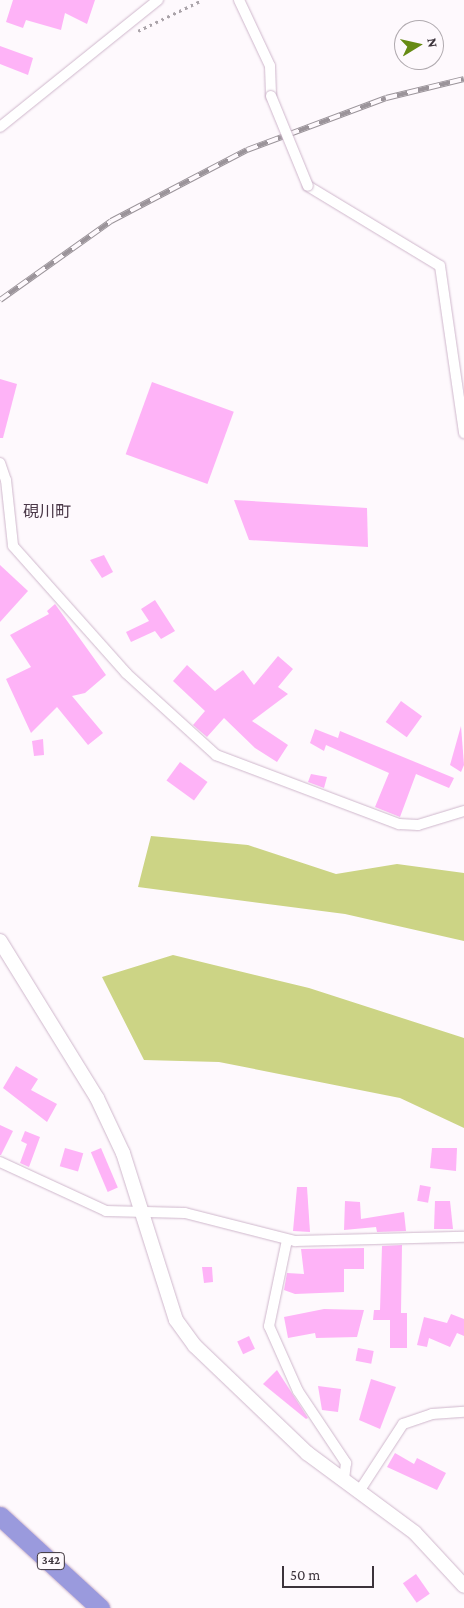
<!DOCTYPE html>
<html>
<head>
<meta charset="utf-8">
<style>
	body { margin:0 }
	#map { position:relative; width:464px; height:1608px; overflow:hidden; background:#fef9fd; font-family:"Crimson Pro","Noto Sans JP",serif }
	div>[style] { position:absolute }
	.green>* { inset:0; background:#ccd485 }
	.building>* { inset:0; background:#feb3f7; transform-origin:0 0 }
	.path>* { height:2.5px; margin-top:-1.25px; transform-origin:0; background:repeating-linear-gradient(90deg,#aaa3a9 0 2.5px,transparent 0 6.5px) }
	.roads { filter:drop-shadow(0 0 1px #cfb7cc) drop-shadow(0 0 1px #cfb7cc) }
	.minor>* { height:10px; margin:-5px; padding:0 5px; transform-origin:5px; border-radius:5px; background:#fff }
	.tertiary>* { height:14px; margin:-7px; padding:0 7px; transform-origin:7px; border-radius:7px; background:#fff }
	.motorway>* { height:19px; margin:-9.5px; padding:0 9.5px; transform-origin:9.5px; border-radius:9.5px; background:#9a9add }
	.rail>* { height:5.5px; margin-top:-2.75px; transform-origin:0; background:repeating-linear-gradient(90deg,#fef9fd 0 11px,#9b949a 0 22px); box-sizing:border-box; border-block:1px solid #9b949a }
	.bridges { filter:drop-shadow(0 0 1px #cfb7cc) drop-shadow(0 0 1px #cfb7cc) }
	.minor-bridge>* { height:10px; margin:-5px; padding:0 5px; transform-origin:5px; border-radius:5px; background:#fff }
	span { translate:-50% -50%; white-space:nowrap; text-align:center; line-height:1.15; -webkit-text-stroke:4px #fef9fd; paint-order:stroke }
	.shield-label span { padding:1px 4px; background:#fef9fd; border:1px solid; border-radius:4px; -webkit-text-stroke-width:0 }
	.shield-label { font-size:12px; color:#3c333b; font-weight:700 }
	.quarter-label { font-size:16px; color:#4a3848 }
	.north { position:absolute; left:394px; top:20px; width:50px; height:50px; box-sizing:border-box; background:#fef9fd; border:1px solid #b0aaaf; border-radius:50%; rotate:81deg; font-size:14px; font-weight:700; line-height:20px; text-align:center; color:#3c333b }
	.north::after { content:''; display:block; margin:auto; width:18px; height:22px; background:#668b14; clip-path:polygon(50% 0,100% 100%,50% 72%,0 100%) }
	.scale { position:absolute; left:282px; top:1566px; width:92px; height:22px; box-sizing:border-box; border:2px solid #3c333b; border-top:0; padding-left:6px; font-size:15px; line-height:18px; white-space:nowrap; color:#3c333b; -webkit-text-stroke:4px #fef9fd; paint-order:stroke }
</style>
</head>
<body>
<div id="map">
	<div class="green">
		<div style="clip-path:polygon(151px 836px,248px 845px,336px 874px,397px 864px,464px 873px,464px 941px,345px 914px,138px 887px)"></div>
		<div style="clip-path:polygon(173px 955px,309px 988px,464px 1038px,464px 1128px,400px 1098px,219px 1062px,144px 1060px,102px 977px)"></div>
	</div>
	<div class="building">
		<div style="clip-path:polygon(13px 0,95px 0,87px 24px,65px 13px,61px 30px,26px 20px,23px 28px,6px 22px)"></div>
		<div style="clip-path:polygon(0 46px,33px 58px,28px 75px,0 64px)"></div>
		<div style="clip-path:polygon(0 379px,17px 384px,3px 438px,0 438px)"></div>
		<div style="left:152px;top:382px;width:87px;height:77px;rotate:20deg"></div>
		<div style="clip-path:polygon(234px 500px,367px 508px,368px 547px,249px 540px)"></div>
		<div style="clip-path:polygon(104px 555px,113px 572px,102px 578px,90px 560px)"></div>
		<div style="clip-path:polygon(0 565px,28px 591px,0 622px)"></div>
		<div style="clip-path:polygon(155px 600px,175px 631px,161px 639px,155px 631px,131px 642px,126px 632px,149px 621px,141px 609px)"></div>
		<div style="clip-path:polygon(55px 604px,106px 675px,85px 693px,72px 696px,103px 733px,88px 745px,57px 707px,31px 733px,6px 679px,31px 667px,10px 635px,49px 614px,47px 611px)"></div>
		<div style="clip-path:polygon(278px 656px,293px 669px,278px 687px,288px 694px,252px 721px,288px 745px,277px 762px,255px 748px,224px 718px,207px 737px,193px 725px,205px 711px,173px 681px,187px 665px,215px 691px,243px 670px,254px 685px)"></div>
		<div style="left:401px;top:701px;width:26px;height:26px;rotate:36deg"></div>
		<div style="clip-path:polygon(461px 726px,464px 765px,461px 772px,450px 765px)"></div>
		<div style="clip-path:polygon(315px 729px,338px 738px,340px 731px,454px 778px,449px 788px,416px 774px,400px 817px,375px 807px,389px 773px,326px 745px,324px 751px,310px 743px)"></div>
		<div style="clip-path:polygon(43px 739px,44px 755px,34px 756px,32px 741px)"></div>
		<div style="left:180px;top:762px;width:34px;height:23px;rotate:36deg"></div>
		<div style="clip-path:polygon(311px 774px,327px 777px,324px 788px,308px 782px)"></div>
		<div style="clip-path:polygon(16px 1066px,38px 1079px,31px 1090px,57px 1104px,47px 1122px,3px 1088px)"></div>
		<div style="clip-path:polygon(0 1125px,13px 1131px,1px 1155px,0 1155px)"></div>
		<div style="clip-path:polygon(25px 1131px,40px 1137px,29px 1167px,20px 1163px,27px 1144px,21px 1141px)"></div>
		<div style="left:65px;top:1148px;width:19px;height:19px;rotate:16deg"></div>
		<div style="left:101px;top:1148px;width:43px;height:11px;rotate:67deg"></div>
		<div style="clip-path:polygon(432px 1148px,457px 1148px,456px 1171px,430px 1168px)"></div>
		<div style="left:420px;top:1185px;width:11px;height:16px;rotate:10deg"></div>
		<div style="clip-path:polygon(297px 1187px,307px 1187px,310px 1232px,293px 1231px)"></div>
		<div style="clip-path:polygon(345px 1201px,360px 1202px,361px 1219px,404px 1212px,406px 1231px,377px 1232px,376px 1227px,344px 1230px)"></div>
		<div style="clip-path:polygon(435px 1201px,450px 1201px,453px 1229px,434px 1229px)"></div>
		<div style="clip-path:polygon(402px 1245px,401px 1313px,407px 1313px,407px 1348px,390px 1348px,390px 1320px,373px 1320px,374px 1310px,380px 1310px,382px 1246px)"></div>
		<div style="clip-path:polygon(364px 1248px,364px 1269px,344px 1269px,344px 1292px,295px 1294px,284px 1290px,287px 1273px,304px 1274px,301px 1249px)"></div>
		<div style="clip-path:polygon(202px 1267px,212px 1267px,213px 1282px,204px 1283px)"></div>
		<div style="clip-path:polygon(324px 1309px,364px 1310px,357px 1337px,316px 1338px,315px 1333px,288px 1338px,284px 1317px)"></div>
		<div style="clip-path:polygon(451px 1314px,464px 1319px,464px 1336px,457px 1333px,450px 1347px,429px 1338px,427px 1347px,417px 1345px,424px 1317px,447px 1323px)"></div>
		<div style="left:249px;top:1336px;width:14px;height:13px;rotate:65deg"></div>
		<div style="left:358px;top:1348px;width:16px;height:13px;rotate:11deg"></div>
		<div style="clip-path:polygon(277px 1370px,308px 1418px,306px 1419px,263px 1384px)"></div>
		<div style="clip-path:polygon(371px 1379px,396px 1387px,380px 1429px,359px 1420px)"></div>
		<div style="clip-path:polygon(318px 1386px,341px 1389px,338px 1412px,322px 1410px)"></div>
		<div style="clip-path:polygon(395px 1453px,414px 1464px,417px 1458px,446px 1473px,437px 1490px,387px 1467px)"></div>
		<div style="left:416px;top:1574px;width:24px;height:16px;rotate:55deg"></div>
	</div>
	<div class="path">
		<div style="left:138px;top:31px;width:71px;rotate:-25.8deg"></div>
	</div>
	<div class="roads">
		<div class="minor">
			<div style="left:239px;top:0;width:73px;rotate:64.8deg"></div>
			<div style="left:270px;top:66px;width:30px;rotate:88deg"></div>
			<div style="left:0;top:127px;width:203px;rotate:-38.8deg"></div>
			<div style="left:308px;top:186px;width:154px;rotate:31.2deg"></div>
			<div style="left:440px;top:266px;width:169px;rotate:81.8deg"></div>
			<div style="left:0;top:463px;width:18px;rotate:71deg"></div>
			<div style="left:6px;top:480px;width:66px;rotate:83.9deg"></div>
			<div style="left:13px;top:546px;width:170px;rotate:48.3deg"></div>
			<div style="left:126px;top:673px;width:122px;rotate:42.3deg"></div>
			<div style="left:216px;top:755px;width:196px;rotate:20.7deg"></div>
			<div style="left:399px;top:824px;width:19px;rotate:3deg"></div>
			<div style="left:418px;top:825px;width:48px;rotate:-16.9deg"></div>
			<div style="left:0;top:1162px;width:117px;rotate:24.8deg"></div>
			<div style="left:106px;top:1211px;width:79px;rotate:1.5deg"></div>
			<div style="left:185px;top:1213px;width:114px;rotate:14.3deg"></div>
			<div style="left:295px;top:1241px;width:169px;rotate:-1.4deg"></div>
			<div style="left:287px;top:1240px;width:88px;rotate:101.8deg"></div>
			<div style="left:269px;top:1326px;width:71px;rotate:66deg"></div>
			<div style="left:298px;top:1391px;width:87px;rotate:56.3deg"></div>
			<div style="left:346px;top:1463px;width:17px;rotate:97deg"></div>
			<div style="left:360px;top:1490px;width:79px;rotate:-56.9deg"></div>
			<div style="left:403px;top:1424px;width:31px;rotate:-19deg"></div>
			<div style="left:432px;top:1414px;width:32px;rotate:-4deg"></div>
		</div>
		<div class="tertiary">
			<div style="left:0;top:941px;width:185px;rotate:58.3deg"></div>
			<div style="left:97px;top:1098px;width:61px;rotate:64.7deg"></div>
			<div style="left:123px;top:1153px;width:175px;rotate:72.4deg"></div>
			<div style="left:176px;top:1320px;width:32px;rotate:54deg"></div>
			<div style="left:195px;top:1346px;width:155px;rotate:43.7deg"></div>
			<div style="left:307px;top:1453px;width:134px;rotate:36.5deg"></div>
			<div style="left:415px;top:1533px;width:72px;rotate:47.2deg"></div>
		</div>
		<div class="motorway">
			<div style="left:0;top:1516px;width:136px;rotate:42.6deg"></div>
		</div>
	</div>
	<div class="rail">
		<div style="left:0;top:300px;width:136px;rotate:-35.4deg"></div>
		<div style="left:111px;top:221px;width:153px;rotate:-27.6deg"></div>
		<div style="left:247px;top:150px;width:148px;rotate:-20.5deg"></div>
		<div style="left:386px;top:98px;width:80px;rotate:-13.7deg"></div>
	</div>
	<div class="bridges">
		<div class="minor-bridge">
			<div style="left:271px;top:96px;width:97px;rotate:67.7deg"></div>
		</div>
	</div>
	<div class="shield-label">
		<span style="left:51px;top:1561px">342</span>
	</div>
	<div class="quarter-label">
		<span style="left:47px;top:512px">硯川町</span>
	</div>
	<div class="north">N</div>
	<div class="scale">50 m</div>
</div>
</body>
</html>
